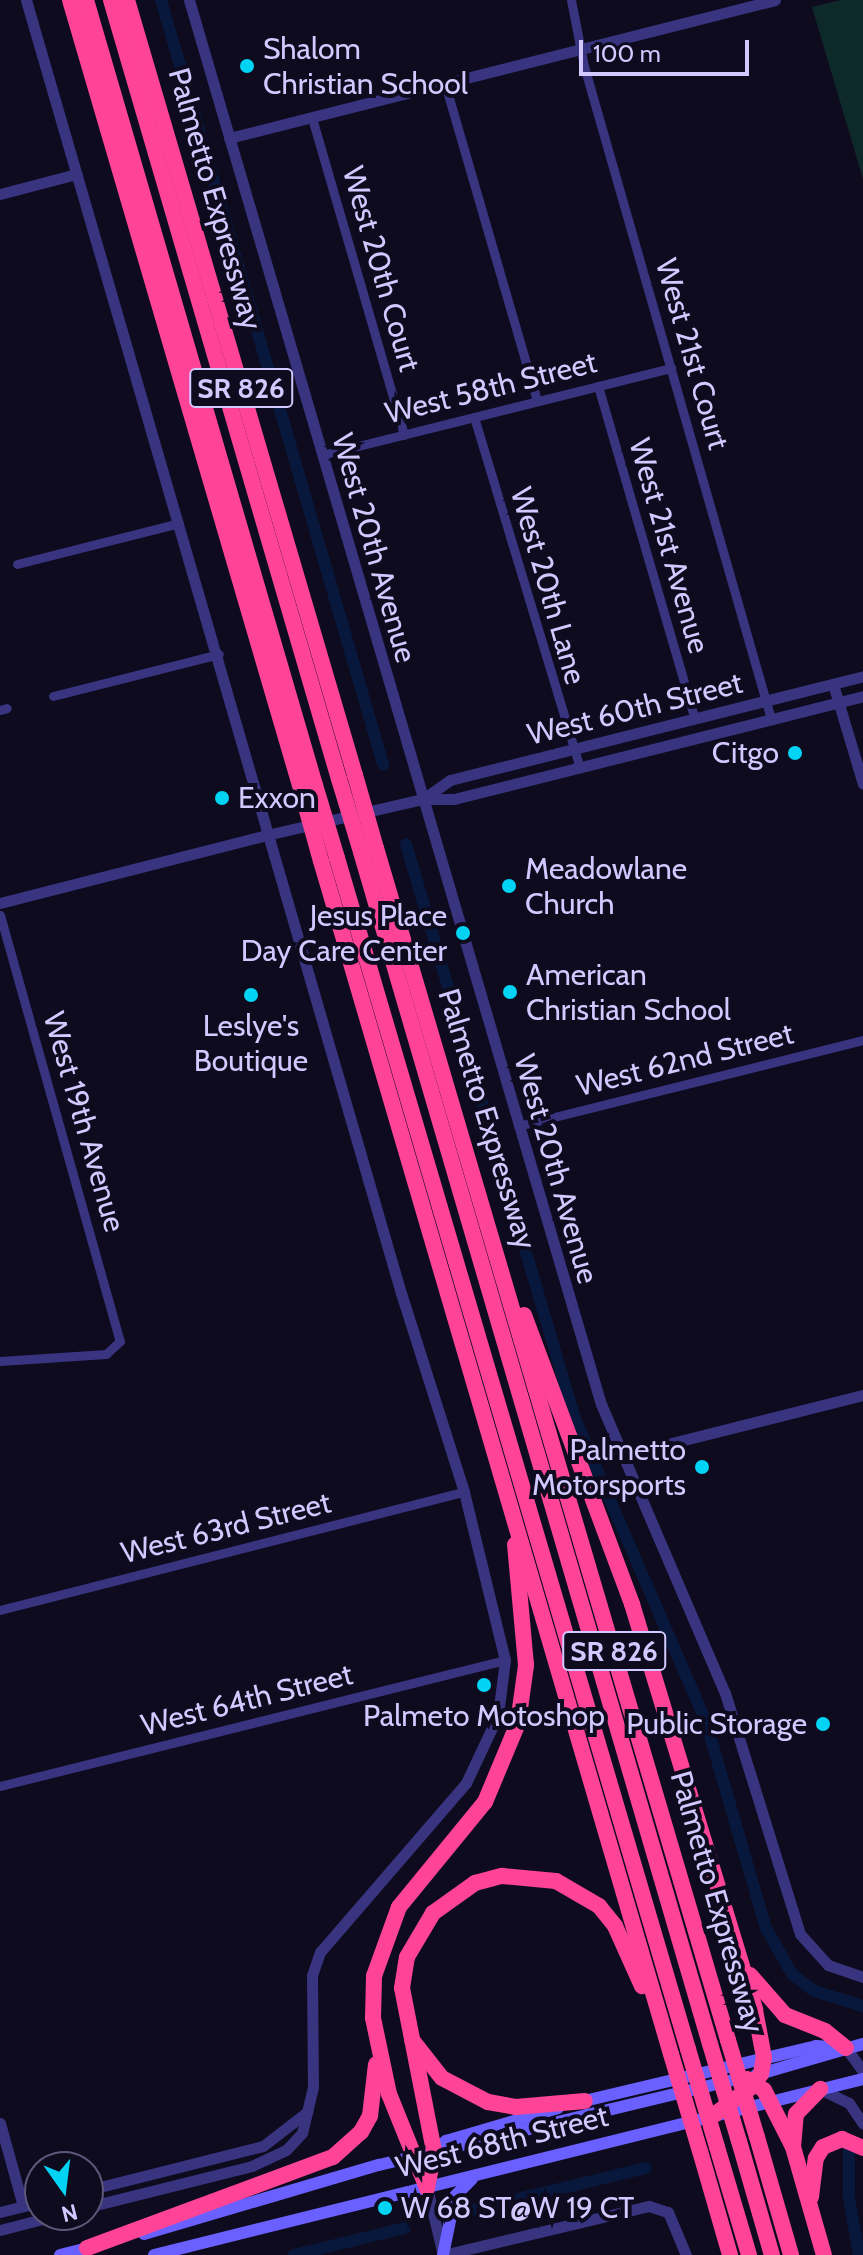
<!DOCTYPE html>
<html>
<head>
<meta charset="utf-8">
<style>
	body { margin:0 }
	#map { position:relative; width:863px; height:2255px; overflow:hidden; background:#0f0b1f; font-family:Cabin,sans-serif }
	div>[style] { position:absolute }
	.green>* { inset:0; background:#0e2929 }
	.canal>* { height:12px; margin:-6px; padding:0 6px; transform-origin:6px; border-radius:6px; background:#07183c }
	.minor>* { height:9px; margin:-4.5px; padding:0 4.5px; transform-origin:4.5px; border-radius:4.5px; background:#393480 }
	.tertiary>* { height:11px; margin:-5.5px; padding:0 5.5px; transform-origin:5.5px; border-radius:5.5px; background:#393480 }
	.secondary>* { height:12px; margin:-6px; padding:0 6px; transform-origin:6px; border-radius:6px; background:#6960ff }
	.motorway>* { height:16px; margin:-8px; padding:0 8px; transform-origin:8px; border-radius:8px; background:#ff4497 }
	.motorway-bridge>* { height:16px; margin:-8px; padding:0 8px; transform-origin:8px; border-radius:8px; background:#ff4497 }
	.dots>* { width:22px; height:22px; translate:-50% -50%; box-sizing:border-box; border:4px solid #0f0b1f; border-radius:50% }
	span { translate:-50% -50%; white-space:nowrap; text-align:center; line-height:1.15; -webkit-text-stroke:8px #0f0b1f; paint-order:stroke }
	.shield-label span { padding:2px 6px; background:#0f0b1f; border:2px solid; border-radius:6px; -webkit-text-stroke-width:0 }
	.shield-label { font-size:28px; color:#d1c9ff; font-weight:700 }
	.poi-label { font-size:30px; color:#d1c9ff }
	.left { translate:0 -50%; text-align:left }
	.right { translate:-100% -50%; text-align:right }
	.street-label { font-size:30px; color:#d1c9ff }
	.north { position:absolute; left:24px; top:2151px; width:80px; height:80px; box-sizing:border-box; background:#0f0b1f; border:2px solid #5d5779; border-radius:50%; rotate:166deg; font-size:22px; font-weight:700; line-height:32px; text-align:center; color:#d1c9ff }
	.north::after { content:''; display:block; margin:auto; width:28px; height:36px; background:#00d3f4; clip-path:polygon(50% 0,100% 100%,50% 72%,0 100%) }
	.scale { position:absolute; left:579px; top:40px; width:170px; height:36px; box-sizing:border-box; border:4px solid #d1c9ff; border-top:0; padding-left:10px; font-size:24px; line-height:28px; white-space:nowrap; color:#d1c9ff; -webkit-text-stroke:6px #0f0b1f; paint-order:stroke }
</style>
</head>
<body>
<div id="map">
	<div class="green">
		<div style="clip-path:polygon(841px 0,863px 0,863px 179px,812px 7px)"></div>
	</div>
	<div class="canal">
		<div style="left:161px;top:0;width:796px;rotate:73.8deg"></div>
		<div style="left:406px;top:844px;width:599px;rotate:73.62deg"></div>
		<div style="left:575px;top:1419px;width:330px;rotate:66.6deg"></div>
		<div style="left:706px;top:1722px;width:215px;rotate:73.8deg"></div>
		<div style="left:766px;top:1928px;width:53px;rotate:60.5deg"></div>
		<div style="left:792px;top:1974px;width:28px;rotate:38deg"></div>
		<div style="left:814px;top:1991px;width:51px;rotate:17deg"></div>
		<div style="left:849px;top:2151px;width:47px;rotate:90deg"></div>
		<div style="left:849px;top:2198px;width:58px;rotate:80deg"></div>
		<div style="left:464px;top:2212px;width:187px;rotate:-13.6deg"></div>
		<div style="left:294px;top:2255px;width:114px;rotate:-13.7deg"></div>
	</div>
	<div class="minor">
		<div style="left:571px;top:0;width:67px;rotate:78.9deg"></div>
		<div style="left:584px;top:66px;width:679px;rotate:74.02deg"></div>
		<div style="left:445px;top:84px;width:330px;rotate:73.8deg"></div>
		<div style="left:312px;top:118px;width:330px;rotate:73.8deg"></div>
		<div style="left:598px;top:386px;width:347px;rotate:73.8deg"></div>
		<div style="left:474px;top:417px;width:367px;rotate:73.2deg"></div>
		<div style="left:322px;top:455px;width:360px;rotate:-14deg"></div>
		<div style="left:17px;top:564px;width:167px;rotate:-14.2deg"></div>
		<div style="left:53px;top:696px;width:171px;rotate:-14.2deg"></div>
		<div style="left:0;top:710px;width:7px;rotate:-16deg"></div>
		<div style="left:0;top:915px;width:443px;rotate:74.3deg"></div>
		<div style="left:120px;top:1341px;width:19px;rotate:137deg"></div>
		<div style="left:106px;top:1354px;width:106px;rotate:176.2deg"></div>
		<div style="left:518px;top:1126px;width:356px;rotate:-14deg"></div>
		<div style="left:0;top:1610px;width:479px;rotate:-14.3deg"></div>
		<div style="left:0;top:1786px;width:520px;rotate:-14.01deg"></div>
	</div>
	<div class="tertiary">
		<div style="left:26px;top:0;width:1346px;rotate:73.83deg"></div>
		<div style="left:401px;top:1293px;width:209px;rotate:72.4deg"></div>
		<div style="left:464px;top:1492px;width:173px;rotate:76.3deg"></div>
		<div style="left:505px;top:1660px;width:55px;rotate:97.3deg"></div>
		<div style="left:498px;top:1715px;width:75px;rotate:115.2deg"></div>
		<div style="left:466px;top:1783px;width:223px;rotate:130.8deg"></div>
		<div style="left:320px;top:1952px;width:24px;rotate:109deg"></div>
		<div style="left:312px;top:1975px;width:112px;rotate:89.5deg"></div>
		<div style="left:313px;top:2087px;width:47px;rotate:103.4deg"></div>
		<div style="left:302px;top:2133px;width:23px;rotate:133deg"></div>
		<div style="left:286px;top:2150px;width:38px;rotate:155deg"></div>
		<div style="left:252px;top:2166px;width:169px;rotate:166deg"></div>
		<div style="left:189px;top:0;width:1463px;rotate:73.65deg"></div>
		<div style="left:601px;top:1404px;width:314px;rotate:66.8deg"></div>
		<div style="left:725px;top:1693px;width:252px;rotate:72.7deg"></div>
		<div style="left:800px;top:1934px;width:42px;rotate:47.9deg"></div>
		<div style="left:828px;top:1965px;width:37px;rotate:19deg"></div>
		<div style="left:229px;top:138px;width:563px;rotate:-14.18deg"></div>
		<div style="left:0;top:194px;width:79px;rotate:-14.7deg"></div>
		<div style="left:833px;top:684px;width:104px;rotate:73.3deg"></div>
		<div style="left:423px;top:799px;width:33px;rotate:-35deg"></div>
		<div style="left:450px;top:780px;width:426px;rotate:-14.1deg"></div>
		<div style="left:0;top:903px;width:280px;rotate:-14.3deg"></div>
		<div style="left:271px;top:834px;width:156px;rotate:-13deg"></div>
		<div style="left:423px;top:799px;width:31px"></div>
		<div style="left:454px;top:799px;width:422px;rotate:-14.1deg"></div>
		<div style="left:620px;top:1456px;width:251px;rotate:-14.1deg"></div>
		<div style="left:846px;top:2048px;width:29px;rotate:54deg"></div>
		<div style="left:820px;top:2089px;width:32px;rotate:26deg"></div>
		<div style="left:849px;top:2103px;width:25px;rotate:56deg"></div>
		<div style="left:0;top:2123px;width:86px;rotate:74.5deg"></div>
		<div style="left:427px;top:2188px;width:69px;rotate:76.6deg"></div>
		<div style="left:443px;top:2255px;width:212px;rotate:-13.4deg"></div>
		<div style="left:649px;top:2206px;width:20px;rotate:18deg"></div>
		<div style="left:668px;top:2212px;width:47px;rotate:67.3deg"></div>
		<div style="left:88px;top:2190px;width:180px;rotate:-14.1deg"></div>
		<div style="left:263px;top:2146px;width:56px;rotate:-37.7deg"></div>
		<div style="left:0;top:2212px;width:41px;rotate:-14deg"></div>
		<div style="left:0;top:2230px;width:60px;rotate:-14.5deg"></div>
	</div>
	<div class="secondary">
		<div style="left:756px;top:2075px;width:111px;rotate:-16.2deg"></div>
		<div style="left:580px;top:2102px;width:243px;rotate:-13.3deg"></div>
		<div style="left:816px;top:2046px;width:27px;rotate:4deg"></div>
		<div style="left:434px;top:2151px;width:16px;rotate:-40deg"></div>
		<div style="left:446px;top:2141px;width:117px;rotate:-16.4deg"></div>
		<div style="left:144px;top:2234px;width:245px;rotate:-16.4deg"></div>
		<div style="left:379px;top:2165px;width:361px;rotate:-13.5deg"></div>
		<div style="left:60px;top:2255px;width:37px;rotate:-14deg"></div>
		<div style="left:154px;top:2255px;width:731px;rotate:-13.94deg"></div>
		<div style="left:443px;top:2255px;width:60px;rotate:-78.5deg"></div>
		<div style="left:455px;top:2196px;width:24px;rotate:-45deg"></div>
	</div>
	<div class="motorway">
		<div style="left:70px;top:0;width:822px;rotate:73.68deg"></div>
		<div style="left:86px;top:0;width:818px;rotate:73.74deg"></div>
		<div style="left:111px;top:0;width:812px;rotate:73.69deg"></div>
		<div style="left:127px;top:0;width:808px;rotate:73.61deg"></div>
		<div style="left:376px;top:848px;width:1243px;rotate:73.55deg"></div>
		<div style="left:361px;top:852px;width:1242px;rotate:73.68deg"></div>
		<div style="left:337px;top:858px;width:1242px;rotate:73.58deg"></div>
		<div style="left:321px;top:861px;width:1243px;rotate:73.65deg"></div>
		<div style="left:524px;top:1315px;width:309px;rotate:69.5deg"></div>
		<div style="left:632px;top:1604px;width:424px;rotate:73.1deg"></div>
		<div style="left:755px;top:2010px;width:48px;rotate:79.2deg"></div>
		<div style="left:764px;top:2057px;width:17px;rotate:100deg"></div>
		<div style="left:761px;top:2074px;width:18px;rotate:128deg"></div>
		<div style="left:750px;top:2088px;width:45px;rotate:143.1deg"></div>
		<div style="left:750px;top:1975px;width:53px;rotate:48.8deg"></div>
		<div style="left:785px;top:2015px;width:43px;rotate:21.8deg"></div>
		<div style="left:825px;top:2031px;width:27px;rotate:39deg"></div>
		<div style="left:412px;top:2040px;width:48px;rotate:51.7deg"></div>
		<div style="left:442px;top:2078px;width:52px;rotate:27.6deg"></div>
		<div style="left:488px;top:2102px;width:28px;rotate:10deg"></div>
		<div style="left:516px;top:2107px;width:69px;rotate:-5deg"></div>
		<div style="left:747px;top:2079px;width:20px;rotate:33deg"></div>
		<div style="left:764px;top:2090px;width:64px;rotate:63deg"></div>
		<div style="left:793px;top:2147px;width:112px;rotate:74deg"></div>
		<div style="left:757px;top:2137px;width:123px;rotate:73.9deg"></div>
		<div style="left:739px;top:2141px;width:119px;rotate:73.9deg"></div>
		<div style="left:717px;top:2147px;width:113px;rotate:73.5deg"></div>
		<div style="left:793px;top:2147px;width:33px;rotate:-85deg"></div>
		<div style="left:796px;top:2114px;width:35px;rotate:-46deg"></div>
		<div style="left:700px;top:2151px;width:108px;rotate:73.9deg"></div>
		<div style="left:427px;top:2188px;width:101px;rotate:-112deg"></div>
		<div style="left:389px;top:2094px;width:78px;rotate:-101.9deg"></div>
		<div style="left:373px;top:2018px;width:42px;rotate:-88.6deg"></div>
		<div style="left:374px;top:1976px;width:73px;rotate:-70.1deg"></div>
		<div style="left:399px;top:1907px;width:136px;rotate:-50.7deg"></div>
		<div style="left:485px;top:1802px;width:86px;rotate:-67.3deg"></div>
		<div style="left:518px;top:1723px;width:59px;rotate:-82.1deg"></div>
		<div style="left:526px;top:1665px;width:121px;rotate:-95.2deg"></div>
		<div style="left:427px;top:2188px;width:38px;rotate:-79deg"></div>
		<div style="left:434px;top:2151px;width:166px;rotate:-101.1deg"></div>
		<div style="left:402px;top:1988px;width:31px;rotate:-81deg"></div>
		<div style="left:407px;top:1957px;width:51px;rotate:-59.4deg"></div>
		<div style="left:433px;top:1913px;width:52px;rotate:-35.5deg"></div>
		<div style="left:475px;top:1883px;width:28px;rotate:-15deg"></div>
		<div style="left:502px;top:1876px;width:54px;rotate:5.3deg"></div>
		<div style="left:556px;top:1881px;width:50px;rotate:30.2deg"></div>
		<div style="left:599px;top:1906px;width:26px;rotate:51deg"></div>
		<div style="left:615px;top:1926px;width:66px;rotate:65.8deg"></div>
		<div style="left:811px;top:2197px;width:39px;rotate:-83deg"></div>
		<div style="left:816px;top:2158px;width:13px;rotate:-58deg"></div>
		<div style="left:823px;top:2147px;width:21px;rotate:-23deg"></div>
		<div style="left:842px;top:2139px;width:23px;rotate:23deg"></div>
		<div style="left:87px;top:2248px;width:262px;rotate:-20.3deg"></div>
		<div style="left:333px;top:2157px;width:38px;rotate:-42deg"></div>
		<div style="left:361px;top:2132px;width:18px;rotate:-61deg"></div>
		<div style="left:370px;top:2116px;width:52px;rotate:-83.4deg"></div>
	</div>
	<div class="motorway-bridge">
		<div style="left:355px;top:775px;width:76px;rotate:74deg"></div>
		<div style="left:339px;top:779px;width:76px;rotate:73.2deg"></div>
		<div style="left:315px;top:785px;width:76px;rotate:73.2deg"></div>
		<div style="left:301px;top:789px;width:75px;rotate:74.5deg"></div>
		<div style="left:728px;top:2040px;width:101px;rotate:73.4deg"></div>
		<div style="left:710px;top:2044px;width:101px;rotate:73.4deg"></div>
		<div style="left:688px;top:2049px;width:102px;rotate:73.5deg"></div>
		<div style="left:671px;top:2054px;width:101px;rotate:73.4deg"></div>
	</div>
	<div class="dots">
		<div style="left:247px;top:66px;background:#00d3f4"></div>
		<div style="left:795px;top:753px;background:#00d3f4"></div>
		<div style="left:222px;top:798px;background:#00d3f4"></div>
		<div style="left:509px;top:886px;background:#00d3f4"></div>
		<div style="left:463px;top:933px;background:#00d3f4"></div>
		<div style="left:510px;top:992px;background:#00d3f4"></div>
		<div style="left:251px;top:995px;background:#00d3f4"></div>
		<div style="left:702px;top:1467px;background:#00d3f4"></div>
		<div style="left:484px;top:1685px;background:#00d3f4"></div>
		<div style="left:823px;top:1724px;background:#00d3f4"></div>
		<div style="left:385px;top:2208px;background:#00d3f4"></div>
	</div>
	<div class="shield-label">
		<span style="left:241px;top:388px">SR 826</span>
		<span style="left:614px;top:1651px">SR 826</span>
	</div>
	<div class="poi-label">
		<span class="left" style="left:263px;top:66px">Shalom<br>Christian School</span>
		<span class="right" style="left:779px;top:753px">Citgo</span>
		<span class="left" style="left:238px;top:798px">Exxon</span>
		<span class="left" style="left:525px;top:886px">Meadowlane<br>Church</span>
		<span class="right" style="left:447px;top:933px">Jesus Place<br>Day Care Center</span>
		<span class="left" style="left:526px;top:992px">American<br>Christian School</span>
		<span style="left:251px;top:1043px">Leslye's<br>Boutique</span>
		<span class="right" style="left:686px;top:1467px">Palmetto<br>Motorsports</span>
		<span style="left:484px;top:1716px">Palmeto Motoshop</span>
		<span class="right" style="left:807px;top:1724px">Public Storage</span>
		<span class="left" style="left:401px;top:2208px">W 68 ST@W 19 CT</span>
	</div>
	<div class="street-label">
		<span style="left:215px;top:199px;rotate:74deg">Palmetto Expressway</span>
		<span style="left:381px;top:269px;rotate:74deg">West 20th Court</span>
		<span style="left:692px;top:354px;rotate:74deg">West 21st Court</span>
		<span style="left:491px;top:388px;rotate:-14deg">West 58th Street</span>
		<span style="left:669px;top:546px;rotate:74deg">West 21st Avenue</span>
		<span style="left:374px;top:548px;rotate:74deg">West 20th Avenue</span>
		<span style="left:548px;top:586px;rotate:74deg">West 20th Lane</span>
		<span style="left:635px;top:709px;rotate:-14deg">West 60th Street</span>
		<span style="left:685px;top:1060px;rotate:-14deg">West 62nd Street</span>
		<span style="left:487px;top:1119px;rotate:73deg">Palmetto Expressway</span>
		<span style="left:84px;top:1122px;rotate:74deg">West 19th Avenue</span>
		<span style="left:556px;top:1169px;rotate:74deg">West 20th Avenue</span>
		<span style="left:226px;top:1528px;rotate:-14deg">West 63rd Street</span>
		<span style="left:247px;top:1700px;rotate:-14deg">West 64th Street</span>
		<span style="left:717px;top:1902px;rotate:74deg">Palmetto Expressway</span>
		<span style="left:502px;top:2142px;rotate:-14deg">West 68th Street</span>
	</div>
	<div class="north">N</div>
	<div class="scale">100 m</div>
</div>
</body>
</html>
